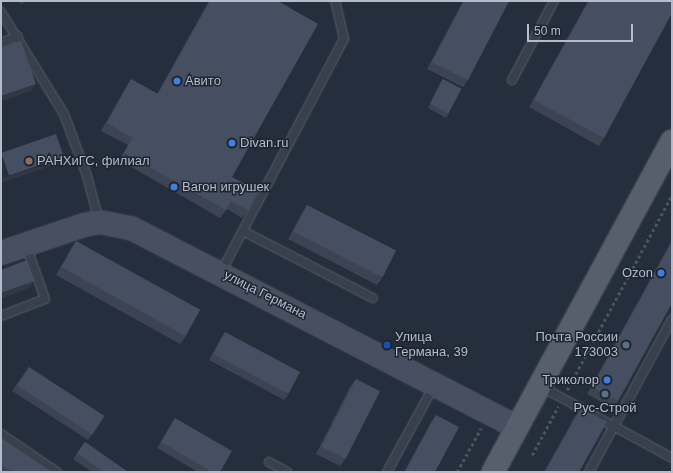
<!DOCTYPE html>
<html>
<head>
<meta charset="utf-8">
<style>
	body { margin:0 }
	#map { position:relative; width:673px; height:473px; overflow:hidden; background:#252e3d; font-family:Helvetica,sans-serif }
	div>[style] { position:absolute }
	.path>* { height:2.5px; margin-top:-1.25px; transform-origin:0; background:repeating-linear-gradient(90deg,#45575b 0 3px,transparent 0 6px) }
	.roads { filter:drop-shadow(0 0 1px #575e6b) drop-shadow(0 0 1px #575e6b) }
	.lane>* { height:8px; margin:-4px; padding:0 4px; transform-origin:4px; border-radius:4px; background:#39404d }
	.secondary>* { height:22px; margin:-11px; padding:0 11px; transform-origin:11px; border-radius:11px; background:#474f60 }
	.primary>* { height:22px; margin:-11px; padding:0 11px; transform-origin:11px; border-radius:11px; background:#575f6d }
	.wall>* { inset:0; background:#3c4453 }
	.shaded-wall>* { inset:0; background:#313744 }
	.building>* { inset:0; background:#464f61; transform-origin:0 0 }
	.dots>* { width:11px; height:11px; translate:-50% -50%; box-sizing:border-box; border:2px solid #1e2532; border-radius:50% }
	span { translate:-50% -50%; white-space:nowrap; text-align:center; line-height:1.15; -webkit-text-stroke:3px #1e2532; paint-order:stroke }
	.poi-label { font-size:13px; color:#b5bbc8 }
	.left { translate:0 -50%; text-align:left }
	.right { translate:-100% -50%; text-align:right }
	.street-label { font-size:13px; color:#b5bbc8 }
	.frame { position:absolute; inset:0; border:2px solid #b5bbc8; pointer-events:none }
	.scale { position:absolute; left:527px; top:24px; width:106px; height:18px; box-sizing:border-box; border:2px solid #b5bbc8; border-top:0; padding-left:5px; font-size:12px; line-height:14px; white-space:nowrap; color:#b5bbc8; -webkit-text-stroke:3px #1e2532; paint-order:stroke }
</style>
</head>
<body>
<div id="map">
	<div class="path">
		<div style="left:567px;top:390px;width:221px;rotate:-61.7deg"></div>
		<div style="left:532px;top:455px;width:55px;rotate:-61.6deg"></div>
		<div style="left:457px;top:472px;width:50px;rotate:-61.4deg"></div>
	</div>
	<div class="roads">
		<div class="lane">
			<div style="left:1px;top:12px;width:120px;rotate:58.3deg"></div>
			<div style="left:64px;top:114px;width:66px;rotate:69.6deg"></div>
			<div style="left:87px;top:176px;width:47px;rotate:75.1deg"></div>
			<div style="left:1px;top:43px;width:18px;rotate:-22deg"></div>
			<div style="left:512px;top:80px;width:89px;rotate:-62deg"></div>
			<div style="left:243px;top:231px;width:146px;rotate:27.3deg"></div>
			<div style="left:221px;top:272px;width:263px;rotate:-62.2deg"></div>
			<div style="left:344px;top:39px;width:39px;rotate:-103deg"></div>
			<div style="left:1px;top:316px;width:47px;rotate:-21.1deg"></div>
			<div style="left:45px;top:299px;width:57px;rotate:-109.4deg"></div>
			<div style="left:540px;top:386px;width:150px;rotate:28.6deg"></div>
			<div style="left:1px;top:434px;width:68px;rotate:34.2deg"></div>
			<div style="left:269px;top:462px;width:21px;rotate:29deg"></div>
			<div style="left:387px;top:472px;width:100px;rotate:-61.4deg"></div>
			<div style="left:589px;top:472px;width:174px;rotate:-61.5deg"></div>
		</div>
		<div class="secondary">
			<div style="left:1px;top:253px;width:88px;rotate:-18.6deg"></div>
			<div style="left:84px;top:225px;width:15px;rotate:-11deg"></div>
			<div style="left:99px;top:222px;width:33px;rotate:11deg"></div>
			<div style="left:131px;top:228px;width:434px;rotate:27.3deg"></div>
		</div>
		<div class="primary">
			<div style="left:493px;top:472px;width:376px;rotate:-61.6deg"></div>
		</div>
	</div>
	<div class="wall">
		<div style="clip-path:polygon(19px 1px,26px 1px,21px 4px)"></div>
		<div style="clip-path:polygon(209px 1px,278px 1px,232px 177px,248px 210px,242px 218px,227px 209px,220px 218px,119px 160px,128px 145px,101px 131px,126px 87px,131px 79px,157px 94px)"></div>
		<div style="clip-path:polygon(463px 1px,509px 1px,468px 80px,463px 87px,427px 69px)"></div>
		<div style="clip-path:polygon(588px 1px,672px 1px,604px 138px,599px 146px,529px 107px)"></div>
		<div style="clip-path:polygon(443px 79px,449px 113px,446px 118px,428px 108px,440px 83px)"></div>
		<div style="clip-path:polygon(307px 205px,382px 278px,377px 285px,288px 239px,302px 213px)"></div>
		<div style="clip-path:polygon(672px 240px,672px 303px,618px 401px,613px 408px,587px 394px)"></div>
		<div style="clip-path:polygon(76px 241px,186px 336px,180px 344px,56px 275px,71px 249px)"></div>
		<div style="clip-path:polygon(225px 332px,288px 395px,284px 400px,209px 360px,221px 338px)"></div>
		<div style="clip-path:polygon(29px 367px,92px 434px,88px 440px,12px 391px)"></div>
		<div style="clip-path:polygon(356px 379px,345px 459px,340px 466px,316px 454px,350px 387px)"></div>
		<div style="clip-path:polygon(581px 408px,579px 472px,544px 472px,574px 418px)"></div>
		<div style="clip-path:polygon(436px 415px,435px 472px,404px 472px,431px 422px)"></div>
		<div style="clip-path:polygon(175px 418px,220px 472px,198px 472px,157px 448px)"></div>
		<div style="clip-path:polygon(1px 438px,52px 472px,1px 472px)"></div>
		<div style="clip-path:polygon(85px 442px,128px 472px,92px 472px,73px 459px)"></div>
	</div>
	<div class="shaded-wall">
		<div style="clip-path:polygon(36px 84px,31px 91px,1px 102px,1px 96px)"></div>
		<div style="clip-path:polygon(64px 157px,60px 163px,1px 183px,1px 179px)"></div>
		<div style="clip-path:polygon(35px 281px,29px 288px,1px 299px,1px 293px)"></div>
	</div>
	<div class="building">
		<div style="clip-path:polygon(210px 1px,278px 1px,318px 24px,232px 177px,258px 191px,248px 210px,231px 201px,226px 210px,124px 153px,133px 138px,107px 123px,131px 79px,158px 94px)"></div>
		<div style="clip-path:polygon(464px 1px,509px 1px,468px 80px,432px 62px)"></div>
		<div style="clip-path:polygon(589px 1px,672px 1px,672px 13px,604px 138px,534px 100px)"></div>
		<div style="clip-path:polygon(21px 41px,36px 84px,1px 96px,1px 48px)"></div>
		<div style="left:443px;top:79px;width:21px;height:28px;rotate:28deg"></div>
		<div style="left:56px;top:134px;width:24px;height:58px;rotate:71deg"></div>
		<div style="left:307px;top:205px;width:100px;height:30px;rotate:27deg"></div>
		<div style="left:76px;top:241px;width:142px;height:30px;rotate:29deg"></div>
		<div style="clip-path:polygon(672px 242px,672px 303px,618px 401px,592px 387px)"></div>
		<div style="clip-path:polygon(27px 260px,35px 281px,1px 293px,1px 270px)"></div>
		<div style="left:225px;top:332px;width:85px;height:25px;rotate:28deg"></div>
		<div style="left:29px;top:367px;width:90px;height:22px;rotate:33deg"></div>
		<div style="left:356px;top:379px;width:27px;height:76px;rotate:27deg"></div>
		<div style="clip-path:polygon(581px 408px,607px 422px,579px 472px,545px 472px)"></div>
		<div style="clip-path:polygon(436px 415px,459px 427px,435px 472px,405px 472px)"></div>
		<div style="clip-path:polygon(175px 418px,232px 451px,220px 472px,212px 472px,161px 442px)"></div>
		<div style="clip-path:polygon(1px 438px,52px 472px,12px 472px,1px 464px)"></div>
		<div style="clip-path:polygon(85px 442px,128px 472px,104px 472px,77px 453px)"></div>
	</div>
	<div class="dots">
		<div style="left:177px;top:81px;background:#3f7fe0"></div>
		<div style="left:232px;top:143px;background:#3f7fe0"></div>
		<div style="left:29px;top:161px;background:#8d6e63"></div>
		<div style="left:174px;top:187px;background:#3f7fe0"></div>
		<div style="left:661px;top:273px;background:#3f7fe0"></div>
		<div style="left:387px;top:345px;background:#1a4fb4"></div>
		<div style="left:626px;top:345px;background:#5c6f8a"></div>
		<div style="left:607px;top:380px;background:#3f7fe0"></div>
		<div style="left:605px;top:394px;background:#5c6f8a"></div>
	</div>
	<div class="poi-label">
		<span class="left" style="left:185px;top:81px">Авито</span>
		<span class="left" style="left:240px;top:143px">Divan.ru</span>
		<span class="left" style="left:37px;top:161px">РАНХиГС, филиал</span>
		<span class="left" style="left:182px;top:187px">Вагон игрушек</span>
		<span class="right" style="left:653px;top:273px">Ozon</span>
		<span class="left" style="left:395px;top:345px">Улица<br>Германа, 39</span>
		<span class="right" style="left:618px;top:345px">Почта России<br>173003</span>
		<span class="right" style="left:599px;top:380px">Триколор</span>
		<span style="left:605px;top:408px">Рус-Строй</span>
	</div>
	<div class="street-label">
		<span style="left:265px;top:295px;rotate:27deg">улица Германа</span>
	</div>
	<div class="frame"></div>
	<div class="scale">50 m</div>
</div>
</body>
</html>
